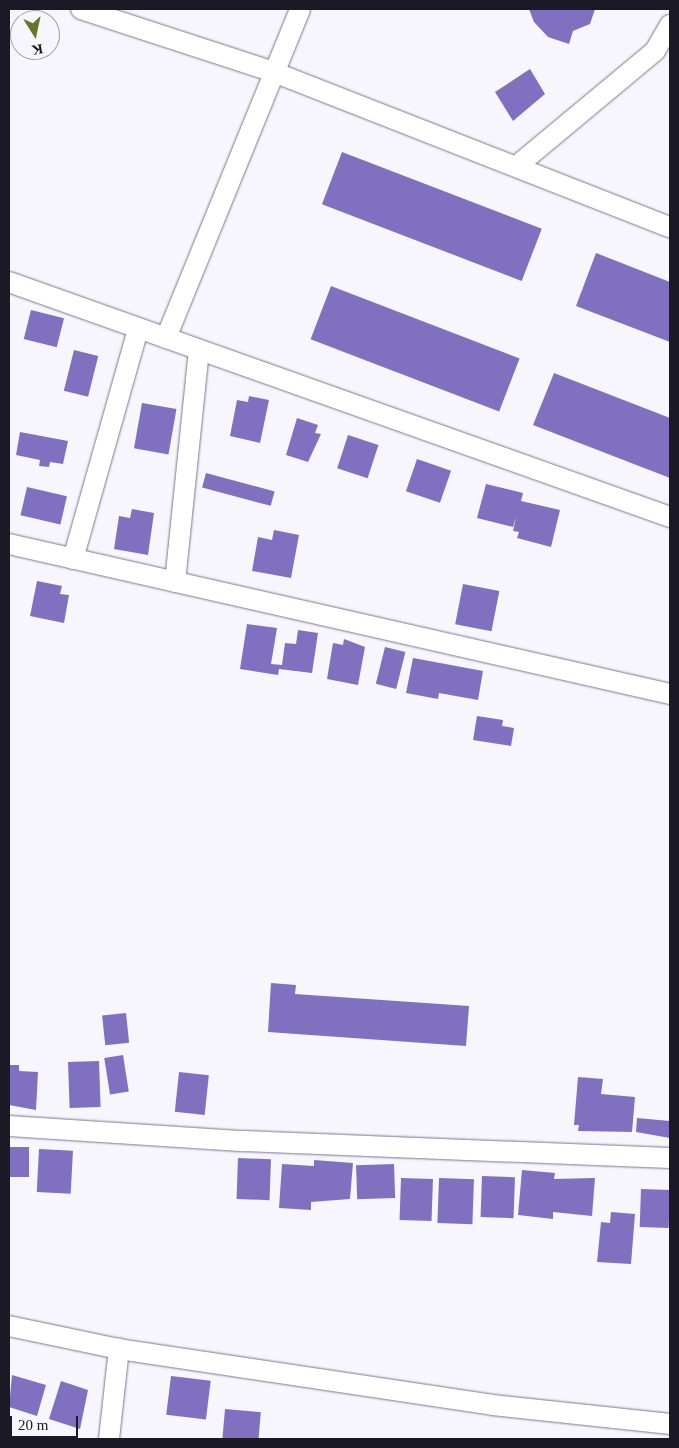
<!DOCTYPE html>
<html>
<head>
<meta charset="utf-8">
<style>
	body { margin:0 }
	#map { position:relative; width:679px; height:1448px; overflow:hidden; background:#f7f6fd; font-family:"Times New Roman",serif }
	div>[style] { position:absolute }
	.building>* { inset:0; background:#7f71bf; transform-origin:0 0 }
	.roads { filter:drop-shadow(0 0 1px #797593) drop-shadow(0 0 1px #797593) }
	.street>* { height:20px; margin:-10px; padding:0 10px; transform-origin:10px; border-radius:10px; background:#fff }
	span { translate:-50% -50%; white-space:nowrap; text-align:center; line-height:1.15; -webkit-text-stroke:4px #f7f6fd; paint-order:stroke }
	.frame { position:absolute; inset:0; border:10px solid #1a1925; pointer-events:none }
	.north { position:absolute; left:10px; top:10px; width:50px; height:50px; box-sizing:border-box; background:#f7f6fd; border:1px solid #9f9ea7; border-radius:50%; rotate:170deg; font-size:14px; font-weight:700; line-height:20px; text-align:center; color:#1a1925 }
	.north::after { content:''; display:block; margin:auto; width:18px; height:22px; background:#627728; clip-path:polygon(50% 0,100% 100%,50% 72%,0 100%) }
	.scale { position:absolute; left:10px; top:1416px; width:68px; height:22px; box-sizing:border-box; border:2px solid #1a1925; border-top:0; padding-left:6px; font-size:15px; line-height:18px; white-space:nowrap; color:#1a1925; -webkit-text-stroke:4px #f7f6fd; paint-order:stroke }
</style>
</head>
<body>
<div id="map">
	<div class="building">
		<div style="clip-path:polygon(529px 9px,595px 9px,590px 24px,573px 31px,569px 44px,548px 37px,534px 22px)"></div>
		<div style="clip-path:polygon(530px 69px,545px 94px,513px 121px,495px 92px)"></div>
		<div style="left:342px;top:152px;width:214px;height:56px;rotate:21deg"></div>
		<div style="clip-path:polygon(596px 253px,670px 282px,670px 342px,576px 306px)"></div>
		<div style="left:331px;top:286px;width:202px;height:57px;rotate:21deg"></div>
		<div style="left:31px;top:310px;width:34px;height:30px;rotate:14deg"></div>
		<div style="left:74px;top:350px;width:25px;height:42px;rotate:14deg"></div>
		<div style="clip-path:polygon(554px 373px,670px 418px,670px 478px,533px 425px)"></div>
		<div style="clip-path:polygon(249px 396px,269px 400px,260px 443px,230px 436px,237px 400px,248px 402px)"></div>
		<div style="left:142px;top:403px;width:35px;height:46px;rotate:10deg"></div>
		<div style="clip-path:polygon(297px 418px,318px 425px,315px 433px,321px 434px,308px 462px,286px 455px)"></div>
		<div style="clip-path:polygon(20px 432px,68px 441px,63px 464px,50px 462px,49px 467px,39px 466px,40px 460px,16px 455px)"></div>
		<div style="left:348px;top:435px;width:32px;height:35px;rotate:18deg"></div>
		<div style="left:417px;top:459px;width:36px;height:34px;rotate:19deg"></div>
		<div style="left:206px;top:473px;width:71px;height:15px;rotate:15deg"></div>
		<div style="clip-path:polygon(486px 484px,523px 493px,521px 501px,560px 510px,551px 547px,517px 538px,519px 532px,513px 531px,516px 517px,513px 527px,477px 518px)"></div>
		<div style="left:27px;top:487px;width:41px;height:29px;rotate:13deg"></div>
		<div style="clip-path:polygon(132px 509px,154px 513px,148px 555px,114px 549px,119px 516px,130px 518px)"></div>
		<div style="clip-path:polygon(274px 530px,299px 535px,291px 578px,252px 571px,258px 537px,272px 540px)"></div>
		<div style="clip-path:polygon(37px 581px,62px 586px,60px 594px,69px 595px,64px 623px,30px 616px)"></div>
		<div style="left:463px;top:584px;width:37px;height:41px;rotate:11deg"></div>
		<div style="clip-path:polygon(247px 624px,277px 628px,271px 664px,282px 665px,285px 643px,296px 644px,298px 630px,318px 633px,312px 673px,279px 669px,278px 675px,240px 669px)"></div>
		<div style="clip-path:polygon(344px 639px,365px 647px,358px 685px,327px 679px,333px 643px,343px 645px)"></div>
		<div style="left:385px;top:647px;width:21px;height:38px;rotate:14deg"></div>
		<div style="clip-path:polygon(413px 658px,483px 671px,478px 700px,439px 693px,438px 699px,406px 693px)"></div>
		<div style="clip-path:polygon(477px 716px,503px 720px,502px 726px,514px 728px,511px 746px,473px 740px)"></div>
		<div style="clip-path:polygon(271px 983px,296px 985px,295px 994px,469px 1006px,466px 1046px,268px 1032px)"></div>
		<div style="left:126px;top:1013px;width:30px;height:24px;rotate:84deg"></div>
		<div style="left:123px;top:1055px;width:37px;height:19px;rotate:81deg"></div>
		<div style="left:99px;top:1061px;width:46px;height:31px;rotate:88deg"></div>
		<div style="clip-path:polygon(9px 1065px,19px 1065px,19px 1071px,38px 1072px,36px 1110px,9px 1105px)"></div>
		<div style="left:179px;top:1072px;width:30px;height:40px;rotate:6deg"></div>
		<div style="clip-path:polygon(578px 1077px,603px 1079px,601px 1094px,635px 1097px,632px 1132px,578px 1131px,579px 1125px,574px 1125px)"></div>
		<div style="clip-path:polygon(637px 1118px,670px 1121px,670px 1138px,636px 1132px)"></div>
		<div style="left:9px;top:1147px;width:20px;height:30px"></div>
		<div style="left:39px;top:1149px;width:34px;height:43px;rotate:3deg"></div>
		<div style="left:238px;top:1158px;width:33px;height:41px;rotate:2deg"></div>
		<div style="clip-path:polygon(314px 1160px,353px 1163px,350px 1199px,311px 1202px,311px 1210px,279px 1208px,282px 1164px,314px 1166px)"></div>
		<div style="left:394px;top:1164px;width:34px;height:38px;rotate:88deg"></div>
		<div style="clip-path:polygon(522px 1170px,555px 1173px,554px 1179px,595px 1178px,592px 1216px,553px 1212px,553px 1219px,518px 1215px)"></div>
		<div style="left:482px;top:1176px;width:33px;height:41px;rotate:2deg"></div>
		<div style="left:401px;top:1178px;width:32px;height:42px;rotate:2deg"></div>
		<div style="left:439px;top:1178px;width:35px;height:45px;rotate:2deg"></div>
		<div style="left:641px;top:1189px;width:29px;height:38px;rotate:2deg"></div>
		<div style="clip-path:polygon(611px 1212px,635px 1214px,631px 1264px,597px 1262px,601px 1222px,610px 1223px)"></div>
		<div style="clip-path:polygon(12px 1375px,46px 1385px,37px 1416px,9px 1407px)"></div>
		<div style="left:171px;top:1376px;width:40px;height:39px;rotate:7deg"></div>
		<div style="clip-path:polygon(61px 1381px,88px 1390px,80px 1429px,49px 1419px)"></div>
		<div style="left:225px;top:1409px;width:36px;height:30px;rotate:5deg"></div>
	</div>
	<div class="roads">
		<div class="street">
			<div style="left:81px;top:9px;width:200px;rotate:18.1deg"></div>
			<div style="left:271px;top:71px;width:428px;rotate:21.4deg"></div>
			<div style="left:518px;top:165px;width:178px;rotate:-39.8deg"></div>
			<div style="left:655px;top:51px;width:30px;rotate:-60deg"></div>
			<div style="left:9px;top:282px;width:702px;rotate:19.57deg"></div>
			<div style="left:166px;top:338px;width:355px;rotate:-67.8deg"></div>
			<div style="left:9px;top:544px;width:678px;rotate:12.79deg"></div>
			<div style="left:73px;top:559px;width:239px;rotate:-74.2deg"></div>
			<div style="left:175px;top:582px;width:233px;rotate:-84.1deg"></div>
			<div style="left:9px;top:1126px;width:235px;rotate:3.7deg"></div>
			<div style="left:244px;top:1141px;width:426px;rotate:2.3deg"></div>
			<div style="left:9px;top:1326px;width:112px;rotate:11.8deg"></div>
			<div style="left:119px;top:1349px;width:378px;rotate:8.5deg"></div>
			<div style="left:493px;top:1405px;width:178px;rotate:6.1deg"></div>
			<div style="left:109px;top:1439px;width:91px;rotate:-83.7deg"></div>
		</div>
	</div>
	<div class="frame"></div>
	<div class="north">K</div>
	<div class="scale">20 m</div>
</div>
</body>
</html>
